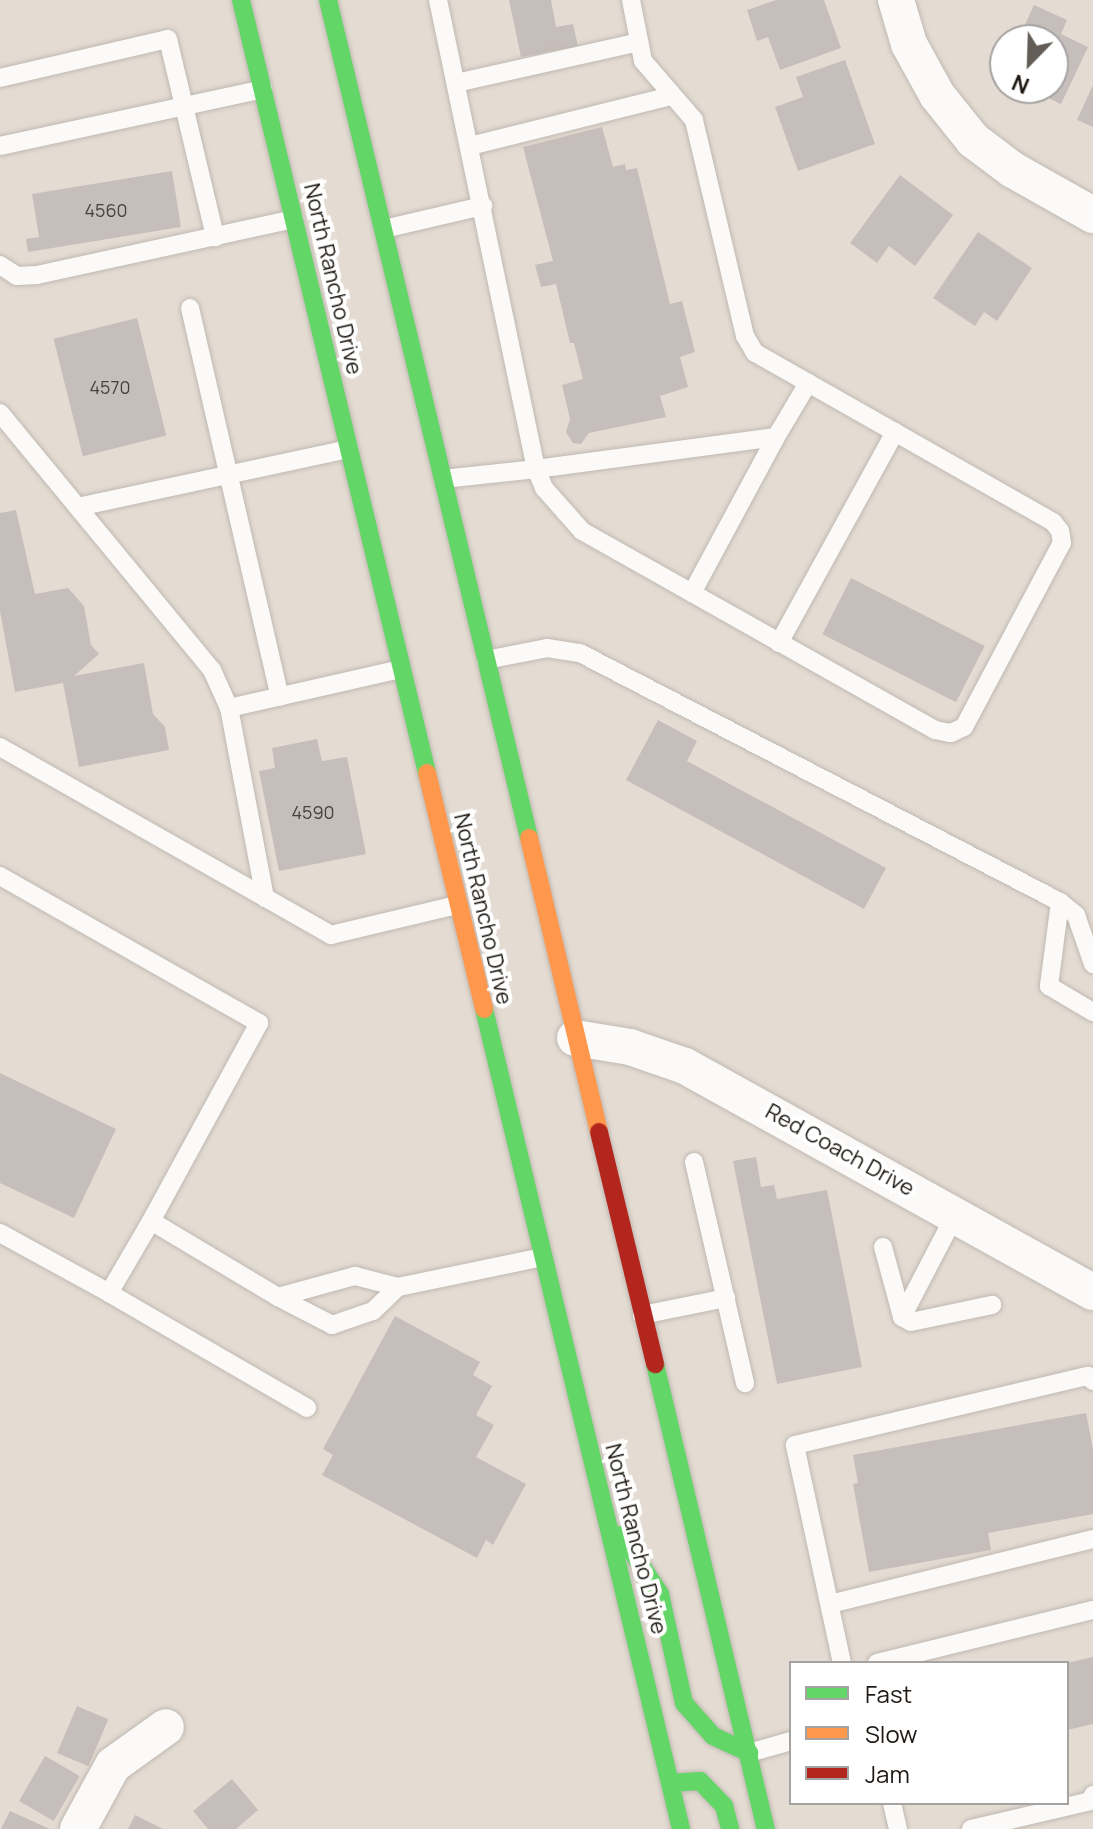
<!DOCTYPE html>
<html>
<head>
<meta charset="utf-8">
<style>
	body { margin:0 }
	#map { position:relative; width:1093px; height:1829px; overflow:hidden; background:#e4dcd3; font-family:Manrope,sans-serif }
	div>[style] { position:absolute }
	.building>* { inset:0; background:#c6beba; transform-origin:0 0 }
	.roads { filter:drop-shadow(0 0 2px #c0b9b2) drop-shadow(0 0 2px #c0b9b2) }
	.lane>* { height:18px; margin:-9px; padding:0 9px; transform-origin:9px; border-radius:9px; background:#fbfaf8 }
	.street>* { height:36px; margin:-18px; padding:0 18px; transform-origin:18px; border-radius:18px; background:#fbfaf8 }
	.fast>* { height:18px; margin:-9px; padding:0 9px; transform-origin:9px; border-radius:9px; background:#63d668 }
	.slow>* { height:18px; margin:-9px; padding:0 9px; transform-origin:9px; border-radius:9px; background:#ff974d }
	.jam>* { height:18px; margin:-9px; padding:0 9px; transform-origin:9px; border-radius:9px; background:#b3261e }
	span { translate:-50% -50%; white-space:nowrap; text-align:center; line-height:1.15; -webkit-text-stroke:8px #fff; paint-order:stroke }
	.number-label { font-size:18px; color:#48423e }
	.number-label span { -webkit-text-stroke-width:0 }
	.street-label { font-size:22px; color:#1e1914 }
	.legend { position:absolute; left:789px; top:1661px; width:280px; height:144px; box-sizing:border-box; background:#fff; border:2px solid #a5a3a1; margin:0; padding:10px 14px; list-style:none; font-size:24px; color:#1e1914 }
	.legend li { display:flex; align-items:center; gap:16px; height:40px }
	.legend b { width:40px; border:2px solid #a5a3a1 }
	.north { position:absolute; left:989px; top:24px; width:80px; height:80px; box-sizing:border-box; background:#fff; border:2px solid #a5a3a1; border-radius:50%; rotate:203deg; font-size:22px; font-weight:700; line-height:32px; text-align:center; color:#1e1914 }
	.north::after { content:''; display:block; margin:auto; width:28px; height:36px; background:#635d57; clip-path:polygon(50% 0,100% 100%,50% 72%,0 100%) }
</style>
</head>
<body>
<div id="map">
	<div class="building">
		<div style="clip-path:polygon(509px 0,551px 0,556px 27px,573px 24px,578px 46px,521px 57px)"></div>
		<div style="clip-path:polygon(776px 0,824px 0,841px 48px,780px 70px,768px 37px,757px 41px,747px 10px)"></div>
		<div style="clip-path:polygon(1034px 5px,1067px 20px,1061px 34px,1088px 47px,1061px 104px,1027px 88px,1053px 88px,1053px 40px,1018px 40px)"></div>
		<div style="clip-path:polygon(845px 60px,875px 144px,798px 171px,775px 107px,803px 97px,796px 77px)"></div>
		<div style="clip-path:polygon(1093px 85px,1093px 127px,1077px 120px)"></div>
		<div style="clip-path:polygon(602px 127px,613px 167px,625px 164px,626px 170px,637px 168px,670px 304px,682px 301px,695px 352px,680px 357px,688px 387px,660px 396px,666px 417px,589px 433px,581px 444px,573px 443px,566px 432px,570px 419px,562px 385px,583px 379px,574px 343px,570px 343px,556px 284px,541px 287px,535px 265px,553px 261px,523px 147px)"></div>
		<div style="clip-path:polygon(172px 171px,181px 227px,28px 252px,26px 239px,39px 237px,32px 194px)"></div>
		<div style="clip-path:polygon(900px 175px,953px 215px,915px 266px,889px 246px,877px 263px,850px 243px)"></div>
		<div style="clip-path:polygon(978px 232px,1032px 268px,997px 321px,984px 312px,975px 326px,933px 298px)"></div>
		<div style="left:137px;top:318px;width:121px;height:86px;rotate:76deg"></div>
		<div style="clip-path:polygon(16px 510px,35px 594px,68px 588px,84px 606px,91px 645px,99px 654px,74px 676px,144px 663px,153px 714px,165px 727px,169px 750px,79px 767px,63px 683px,15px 692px,0 611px,0 513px)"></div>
		<div style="left:851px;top:578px;width:150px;height:63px;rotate:27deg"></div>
		<div style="clip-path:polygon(658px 720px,697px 741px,687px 761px,886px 868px,864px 909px,626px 780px)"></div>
		<div style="clip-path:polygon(317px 739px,322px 761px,347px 757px,366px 854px,279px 871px,259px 771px,275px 768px,272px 748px)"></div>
		<div style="clip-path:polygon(0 1073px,116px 1129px,74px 1218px,0 1183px)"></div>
		<div style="clip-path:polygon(756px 1157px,761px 1187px,774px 1185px,777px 1199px,827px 1190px,862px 1367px,777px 1384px,733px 1161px)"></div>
		<div style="clip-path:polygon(395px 1316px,480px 1362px,473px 1375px,492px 1386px,476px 1415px,494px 1425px,476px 1457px,526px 1484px,493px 1545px,486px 1540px,477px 1558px,322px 1475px,333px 1455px,323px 1449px)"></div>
		<div style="clip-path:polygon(1086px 1413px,1093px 1449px,1093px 1514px,988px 1533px,991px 1550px,869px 1572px,853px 1484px,858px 1483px,853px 1455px)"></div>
		<div style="clip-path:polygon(1093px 1657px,1093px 1724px,1067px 1730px,1067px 1663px)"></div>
		<div style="left:77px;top:1706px;width:34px;height:51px;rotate:23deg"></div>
		<div style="left:45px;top:1756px;width:40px;height:52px;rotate:30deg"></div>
		<div style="clip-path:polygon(232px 1779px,258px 1810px,236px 1829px,208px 1829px,193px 1811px)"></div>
		<div style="clip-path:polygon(10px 1811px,50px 1829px,1px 1829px)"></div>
		<div style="clip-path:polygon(135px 1815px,163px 1829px,128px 1829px)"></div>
	</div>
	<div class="roads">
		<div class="lane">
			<div style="left:438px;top:0;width:479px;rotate:78.2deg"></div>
			<div style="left:536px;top:469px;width:242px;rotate:-7.6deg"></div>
			<div style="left:776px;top:437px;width:63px;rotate:-59.3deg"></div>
			<div style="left:0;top:78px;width:172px;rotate:-13.1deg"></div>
			<div style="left:168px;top:39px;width:204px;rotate:76.6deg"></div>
			<div style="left:456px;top:83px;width:188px;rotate:-12.6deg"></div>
			<div style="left:0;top:146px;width:269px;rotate:-12.2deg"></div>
			<div style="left:470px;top:146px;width:206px;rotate:-14deg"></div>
			<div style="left:384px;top:229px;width:102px;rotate:-13.1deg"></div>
			<div style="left:0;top:265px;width:20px;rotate:33deg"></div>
			<div style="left:17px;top:276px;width:20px;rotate:-3deg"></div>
			<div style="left:37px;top:275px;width:263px;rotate:-12.3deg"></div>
			<div style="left:190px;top:308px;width:399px;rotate:77deg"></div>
			<div style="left:0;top:413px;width:333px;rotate:50.5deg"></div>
			<div style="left:212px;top:670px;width:42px;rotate:65.9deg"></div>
			<div style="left:443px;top:479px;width:94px;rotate:-6.1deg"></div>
			<div style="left:536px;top:469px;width:21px;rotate:67deg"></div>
			<div style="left:544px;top:488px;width:57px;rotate:48.5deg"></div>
			<div style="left:582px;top:531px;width:405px;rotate:29.4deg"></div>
			<div style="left:935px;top:730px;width:16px;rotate:11deg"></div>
			<div style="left:951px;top:733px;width:14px;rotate:-25deg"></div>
			<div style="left:964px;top:727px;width:208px;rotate:-62deg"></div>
			<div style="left:1062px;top:543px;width:12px;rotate:-99deg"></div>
			<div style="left:1060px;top:531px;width:11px;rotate:-128deg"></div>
			<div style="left:1053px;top:522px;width:343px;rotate:-150.4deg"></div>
			<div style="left:755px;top:353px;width:20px;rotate:-120deg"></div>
			<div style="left:745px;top:336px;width:222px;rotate:-103.3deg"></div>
			<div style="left:694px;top:120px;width:78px;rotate:-130.8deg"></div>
			<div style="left:643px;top:61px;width:62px;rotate:-101.1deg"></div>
			<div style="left:78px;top:507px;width:277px;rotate:-12.1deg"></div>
			<div style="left:692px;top:593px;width:177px;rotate:-61.7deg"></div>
			<div style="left:779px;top:643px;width:241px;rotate:-61.2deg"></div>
			<div style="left:486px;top:660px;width:62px;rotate:-11.1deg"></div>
			<div style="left:547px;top:648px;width:33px;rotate:9deg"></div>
			<div style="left:580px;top:653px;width:541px;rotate:27.42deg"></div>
			<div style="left:1060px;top:902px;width:21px;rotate:39deg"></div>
			<div style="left:1076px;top:915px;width:52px;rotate:70.9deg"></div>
			<div style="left:0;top:747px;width:381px;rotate:29.6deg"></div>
			<div style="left:331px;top:935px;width:130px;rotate:-13.4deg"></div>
			<div style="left:0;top:876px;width:298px;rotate:29.6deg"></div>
			<div style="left:259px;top:1023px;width:226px;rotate:118.6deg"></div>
			<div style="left:265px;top:898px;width:193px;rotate:-100.7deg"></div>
			<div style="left:229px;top:708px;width:176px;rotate:-12.8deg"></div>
			<div style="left:1060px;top:902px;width:85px;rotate:97.5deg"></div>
			<div style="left:1049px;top:986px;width:51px;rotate:30.6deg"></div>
			<div style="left:694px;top:1162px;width:227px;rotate:77deg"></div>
			<div style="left:0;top:1233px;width:124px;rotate:28.8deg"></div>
			<div style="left:109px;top:1293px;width:83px;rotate:-59.7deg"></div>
			<div style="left:151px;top:1221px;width:148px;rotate:30.9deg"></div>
			<div style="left:278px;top:1297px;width:61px;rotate:27.4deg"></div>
			<div style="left:332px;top:1325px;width:43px;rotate:-18.9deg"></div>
			<div style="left:373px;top:1311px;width:35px;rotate:-44deg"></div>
			<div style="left:883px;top:1247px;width:73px;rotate:74.8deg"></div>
			<div style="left:902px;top:1317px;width:10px;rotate:29deg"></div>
			<div style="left:911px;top:1322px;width:83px;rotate:-11.9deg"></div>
			<div style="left:109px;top:1293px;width:229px;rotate:30.1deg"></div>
			<div style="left:278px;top:1297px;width:80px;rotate:-15.3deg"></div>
			<div style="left:355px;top:1276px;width:44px;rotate:14.3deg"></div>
			<div style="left:398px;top:1287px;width:148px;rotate:-11.7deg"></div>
			<div style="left:642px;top:1315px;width:86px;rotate:-11.4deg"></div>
			<div style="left:902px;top:1317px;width:115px;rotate:-62.5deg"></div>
			<div style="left:830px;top:1604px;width:271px;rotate:-13.9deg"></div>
			<div style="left:842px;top:1663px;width:223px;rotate:-102.2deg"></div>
			<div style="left:795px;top:1445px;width:301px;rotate:-13.3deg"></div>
			<div style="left:1088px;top:1376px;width:7px;rotate:45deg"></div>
			<div style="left:877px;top:1663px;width:222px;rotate:-13.8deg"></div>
			<div style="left:749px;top:1753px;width:44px;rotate:-15.9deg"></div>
			<div style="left:892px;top:1803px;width:27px;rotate:77deg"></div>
			<div style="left:971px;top:1829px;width:122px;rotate:-13.2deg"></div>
			<div style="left:1090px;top:1801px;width:7px;rotate:-63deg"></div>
		</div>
		<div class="street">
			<div style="left:896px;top:0;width:46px;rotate:73.5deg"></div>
			<div style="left:909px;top:44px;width:58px;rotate:61.2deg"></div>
			<div style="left:937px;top:95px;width:58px;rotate:51.3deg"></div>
			<div style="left:973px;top:140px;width:50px;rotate:36.9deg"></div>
			<div style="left:1013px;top:170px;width:92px;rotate:29.4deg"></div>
			<div style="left:575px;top:1038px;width:56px;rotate:9.3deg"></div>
			<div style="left:630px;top:1047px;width:58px;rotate:19.1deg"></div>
			<div style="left:685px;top:1066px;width:466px;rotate:29deg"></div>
			<div style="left:78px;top:1829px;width:73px;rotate:-61.3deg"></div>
			<div style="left:113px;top:1765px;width:65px;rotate:-35.6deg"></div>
		</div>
		<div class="fast">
			<div style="left:241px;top:0;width:795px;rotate:76.47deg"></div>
			<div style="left:328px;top:0;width:862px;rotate:76.51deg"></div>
			<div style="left:484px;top:1009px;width:843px;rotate:76.49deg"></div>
			<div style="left:655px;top:1364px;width:478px;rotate:76.6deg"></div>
			<div style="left:621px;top:1535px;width:71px;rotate:56.5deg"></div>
			<div style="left:660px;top:1594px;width:112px;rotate:77.6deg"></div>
			<div style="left:684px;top:1703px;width:44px;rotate:48.7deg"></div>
			<div style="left:713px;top:1736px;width:40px;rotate:25deg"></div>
			<div style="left:670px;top:1783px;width:30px;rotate:-4deg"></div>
			<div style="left:700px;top:1781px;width:35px;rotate:46deg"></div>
			<div style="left:724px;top:1806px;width:24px;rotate:75deg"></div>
		</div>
		<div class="slow">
			<div style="left:427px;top:773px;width:243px;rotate:76.4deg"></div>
			<div style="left:529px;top:838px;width:302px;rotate:76.6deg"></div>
		</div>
		<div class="jam">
			<div style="left:599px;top:1132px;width:239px;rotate:76.4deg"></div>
		</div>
	</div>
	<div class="number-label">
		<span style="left:106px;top:210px">4560</span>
		<span style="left:110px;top:387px">4570</span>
		<span style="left:313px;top:812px">4590</span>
	</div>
	<div class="street-label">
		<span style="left:333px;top:279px;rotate:77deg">North Rancho Drive</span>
		<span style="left:483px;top:909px;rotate:77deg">North Rancho Drive</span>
		<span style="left:840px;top:1150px;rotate:29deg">Red Coach Drive</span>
		<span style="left:636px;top:1539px;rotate:76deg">North Rancho Drive</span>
	</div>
	<ul class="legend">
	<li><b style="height:10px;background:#63d668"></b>Fast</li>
	<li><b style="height:10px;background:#ff974d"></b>Slow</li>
	<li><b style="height:10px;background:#b3261e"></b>Jam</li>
	</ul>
	<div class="north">N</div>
</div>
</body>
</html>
